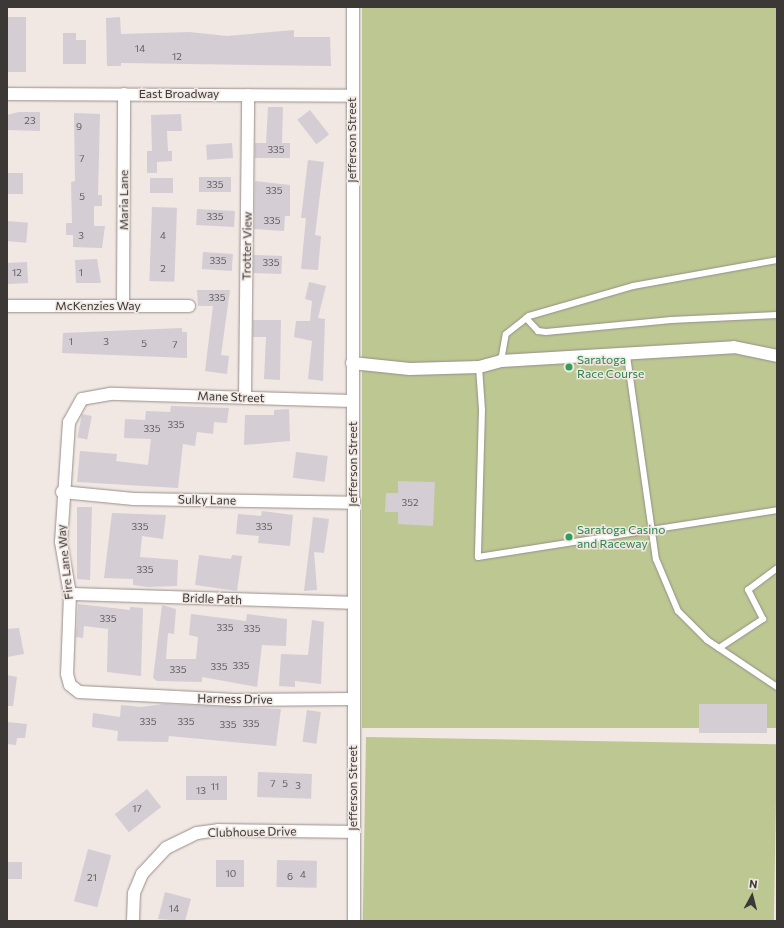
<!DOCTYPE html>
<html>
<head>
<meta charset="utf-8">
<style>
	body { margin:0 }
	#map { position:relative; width:784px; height:928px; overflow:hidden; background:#f1e7e3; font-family:Commissioner,sans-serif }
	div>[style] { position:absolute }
	.green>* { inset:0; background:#bcc791; transform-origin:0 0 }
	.building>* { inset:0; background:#d4cdd4; transform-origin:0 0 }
	.roads { filter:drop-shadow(0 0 1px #978e8a) drop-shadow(0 0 1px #978e8a) }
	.lane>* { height:6px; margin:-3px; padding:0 3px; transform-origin:3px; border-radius:3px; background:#fff }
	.street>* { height:12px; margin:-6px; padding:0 6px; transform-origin:6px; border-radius:6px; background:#fff }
	.dots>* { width:11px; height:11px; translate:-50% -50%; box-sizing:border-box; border:2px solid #f1e7e3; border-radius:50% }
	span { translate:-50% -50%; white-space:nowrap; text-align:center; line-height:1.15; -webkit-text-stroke:3px #f1e7e3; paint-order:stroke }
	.number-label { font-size:10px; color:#615d5e }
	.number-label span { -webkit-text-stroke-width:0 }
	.street-label { font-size:12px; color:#3b3836 }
	.leisure-label { font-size:12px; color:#27864d }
	.left { translate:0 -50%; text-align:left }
	.frame { position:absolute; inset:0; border:8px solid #3b3836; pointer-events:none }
	.north { position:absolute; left:732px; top:876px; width:40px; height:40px; -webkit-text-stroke:3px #f1e7e3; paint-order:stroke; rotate:7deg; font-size:11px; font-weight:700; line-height:16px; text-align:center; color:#3b3836 }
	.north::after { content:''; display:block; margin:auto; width:14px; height:18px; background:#3b3836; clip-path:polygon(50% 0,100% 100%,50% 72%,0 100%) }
</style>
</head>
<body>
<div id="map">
	<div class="green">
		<div style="left:362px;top:7px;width:415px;height:721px"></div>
		<div style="left:366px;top:737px;width:411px;height:184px;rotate:1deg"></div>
	</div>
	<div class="building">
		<div style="left:7px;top:17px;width:19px;height:55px"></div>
		<div style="clip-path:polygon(120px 17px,121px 34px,189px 32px,227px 36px,294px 30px,294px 37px,330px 37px,331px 66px,121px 63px,121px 66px,107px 66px,106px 18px)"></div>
		<div style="clip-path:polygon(63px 33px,76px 33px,76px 40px,86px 40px,86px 64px,63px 64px)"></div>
		<div style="clip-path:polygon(268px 107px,283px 107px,282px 143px,290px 143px,290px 158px,255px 158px,255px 143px,266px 143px)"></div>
		<div style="left:310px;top:110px;width:31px;height:16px;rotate:52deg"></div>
		<div style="clip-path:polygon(19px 112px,40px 112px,40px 131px,7px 130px,7px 115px)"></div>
		<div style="clip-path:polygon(74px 113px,100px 114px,98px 195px,102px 195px,102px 206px,94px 206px,94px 226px,105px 226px,102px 248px,73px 247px,73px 235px,66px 235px,66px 223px,72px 223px,71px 182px,75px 181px)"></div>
		<div style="clip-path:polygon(181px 114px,182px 131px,167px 131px,168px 151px,172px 151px,172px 161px,157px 162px,157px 173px,147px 173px,147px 151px,152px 151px,151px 115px)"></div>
		<div style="left:232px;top:143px;width:15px;height:26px;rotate:86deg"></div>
		<div style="clip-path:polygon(308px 160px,324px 162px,315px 235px,321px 236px,318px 270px,301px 269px,306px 218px,301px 218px)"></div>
		<div style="left:7px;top:173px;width:16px;height:21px"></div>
		<div style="left:231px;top:177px;width:15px;height:32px;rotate:90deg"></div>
		<div style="left:150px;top:178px;width:23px;height:15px"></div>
		<div style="clip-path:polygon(255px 181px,290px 185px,290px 216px,285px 216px,284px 231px,254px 229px)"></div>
		<div style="left:152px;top:207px;width:25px;height:74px;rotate:2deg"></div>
		<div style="left:197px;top:209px;width:38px;height:16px;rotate:3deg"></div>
		<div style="left:7px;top:221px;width:21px;height:20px;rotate:5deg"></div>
		<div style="left:203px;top:252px;width:30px;height:17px;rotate:4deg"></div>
		<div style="left:254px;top:255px;width:28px;height:18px;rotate:2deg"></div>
		<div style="clip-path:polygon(97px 259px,101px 283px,76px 283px,75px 260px)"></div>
		<div style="left:27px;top:262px;width:21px;height:20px;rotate:87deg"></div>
		<div style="clip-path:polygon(309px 282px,326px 286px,318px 318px,325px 319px,323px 381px,308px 379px,312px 341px,294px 337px,296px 321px,310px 321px,312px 301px,305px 299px)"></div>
		<div style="clip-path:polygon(197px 290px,230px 290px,221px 355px,229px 356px,227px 374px,205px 371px,213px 306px,198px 306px)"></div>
		<div style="clip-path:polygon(253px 320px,281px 320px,280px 380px,264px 379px,266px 337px,253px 337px)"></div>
		<div style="clip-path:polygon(182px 328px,182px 332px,187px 332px,187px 358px,62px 353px,63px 333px)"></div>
		<div style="clip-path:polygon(171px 406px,229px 408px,227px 423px,214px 422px,213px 434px,197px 432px,195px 446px,183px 444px,178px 488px,77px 482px,80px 451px,117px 454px,116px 461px,148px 465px,151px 439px,124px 438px,125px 419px,145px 420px,146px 411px,170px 412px)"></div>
		<div style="clip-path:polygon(289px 409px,290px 441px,244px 445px,245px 415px,274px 415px,274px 410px)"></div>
		<div style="left:82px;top:414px;width:10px;height:24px;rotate:11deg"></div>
		<div style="left:296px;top:452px;width:32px;height:26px;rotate:7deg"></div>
		<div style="clip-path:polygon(398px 481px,435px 482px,433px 526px,398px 524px,398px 512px,385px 512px,386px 493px,398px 493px)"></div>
		<div style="clip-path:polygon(77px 507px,92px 507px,90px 580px,77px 579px)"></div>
		<div style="clip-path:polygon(262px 511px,293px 515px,290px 546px,258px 543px,259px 536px,236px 534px,238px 514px,261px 516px)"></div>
		<div style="clip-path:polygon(112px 513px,166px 515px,163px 539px,142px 536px,140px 557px,178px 560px,177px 586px,148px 587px,133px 585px,133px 579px,104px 578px)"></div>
		<div style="clip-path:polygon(313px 517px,329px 519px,324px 553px,314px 552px,317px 590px,304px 591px)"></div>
		<div style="clip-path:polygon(199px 555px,231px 559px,232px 555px,242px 556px,237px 591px,195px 585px)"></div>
		<div style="clip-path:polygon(78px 604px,130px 610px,130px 607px,143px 608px,141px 676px,107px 672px,108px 629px,84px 626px,83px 638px,76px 637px)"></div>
		<div style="clip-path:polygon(162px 605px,176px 609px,174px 634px,168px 633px,166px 659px,196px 659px,198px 637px,189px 635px,191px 614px,246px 621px,247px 614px,287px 619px,286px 646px,262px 645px,257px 687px,202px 677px,202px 682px,157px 681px,153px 678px)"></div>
		<div style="clip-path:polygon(312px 620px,324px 622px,321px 684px,295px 681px,295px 687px,279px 686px,281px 654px,308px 655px)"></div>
		<div style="clip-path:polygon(19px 628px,24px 654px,7px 657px,7px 629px)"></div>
		<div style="clip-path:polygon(7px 675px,17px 677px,13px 706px,7px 706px)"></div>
		<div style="clip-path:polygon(164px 704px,281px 709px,276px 746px,169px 736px,168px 742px,117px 741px,118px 731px,92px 727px,93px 713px,120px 717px,121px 705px,141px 707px)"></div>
		<div style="left:699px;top:704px;width:68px;height:29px"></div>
		<div style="left:307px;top:710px;width:14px;height:32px;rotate:8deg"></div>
		<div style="clip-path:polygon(7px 722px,27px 724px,25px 738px,17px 738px,16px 745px,7px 744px)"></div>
		<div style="left:258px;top:772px;width:54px;height:25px;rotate:2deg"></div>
		<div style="left:186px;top:776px;width:41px;height:24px"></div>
		<div style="left:147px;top:789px;width:23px;height:41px;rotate:52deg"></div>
		<div style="left:88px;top:849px;width:24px;height:54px;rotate:15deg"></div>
		<div style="left:216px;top:860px;width:28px;height:27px"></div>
		<div style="left:277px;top:860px;width:40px;height:27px;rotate:1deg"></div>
		<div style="left:7px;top:862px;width:15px;height:17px"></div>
		<div style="clip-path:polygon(165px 892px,191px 899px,185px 921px,158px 919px)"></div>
	</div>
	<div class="roads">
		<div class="lane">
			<div style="left:526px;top:318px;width:18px;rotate:47deg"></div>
			<div style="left:538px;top:331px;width:8px;rotate:7deg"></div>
			<div style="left:546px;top:332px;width:126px;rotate:-5.5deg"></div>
			<div style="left:671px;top:320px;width:106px;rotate:-2.7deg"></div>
			<div style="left:627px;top:356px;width:205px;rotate:81.9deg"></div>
			<div style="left:656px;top:559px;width:56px;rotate:67.1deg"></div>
			<div style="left:678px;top:611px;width:41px;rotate:45deg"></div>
			<div style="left:707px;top:640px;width:84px;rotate:33.9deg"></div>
			<div style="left:501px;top:361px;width:27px;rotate:-80deg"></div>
			<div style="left:506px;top:334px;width:29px;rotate:-38deg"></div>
			<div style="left:529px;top:316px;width:108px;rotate:-16.1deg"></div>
			<div style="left:633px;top:286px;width:146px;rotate:-10.2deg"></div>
			<div style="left:479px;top:367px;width:43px;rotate:86deg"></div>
			<div style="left:482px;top:410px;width:147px;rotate:91.6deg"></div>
			<div style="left:478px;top:557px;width:303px;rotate:-8.9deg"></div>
			<div style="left:719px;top:648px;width:53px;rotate:-33.4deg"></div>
			<div style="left:763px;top:619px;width:33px;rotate:-117deg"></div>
			<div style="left:748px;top:590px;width:36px;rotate:-37deg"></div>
		</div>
		<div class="street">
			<div style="left:353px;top:7px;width:914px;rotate:89.94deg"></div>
			<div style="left:7px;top:94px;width:345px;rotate:0.3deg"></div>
			<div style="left:7px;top:306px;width:182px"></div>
			<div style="left:123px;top:306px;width:212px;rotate:-89.7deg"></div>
			<div style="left:352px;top:363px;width:58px;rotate:5.9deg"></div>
			<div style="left:410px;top:369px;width:69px;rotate:-1.7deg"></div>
			<div style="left:479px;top:367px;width:23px;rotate:-15deg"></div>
			<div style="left:501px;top:361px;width:233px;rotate:-3.4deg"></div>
			<div style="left:734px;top:347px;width:44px;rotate:11.8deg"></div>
			<div style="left:245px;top:398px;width:303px;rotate:-89.4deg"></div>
			<div style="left:352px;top:401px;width:242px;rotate:-178.3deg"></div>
			<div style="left:110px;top:394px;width:28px;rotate:170deg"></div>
			<div style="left:82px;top:399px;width:26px;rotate:119deg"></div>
			<div style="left:69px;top:422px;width:120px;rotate:93.8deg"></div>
			<div style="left:61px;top:542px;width:53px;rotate:80.2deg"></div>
			<div style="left:70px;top:594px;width:80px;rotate:92.1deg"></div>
			<div style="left:67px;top:674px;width:11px;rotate:75deg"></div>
			<div style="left:70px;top:685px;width:11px;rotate:38deg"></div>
			<div style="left:79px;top:692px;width:156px;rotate:2.9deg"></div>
			<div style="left:235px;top:700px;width:118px;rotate:-0.5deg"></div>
			<div style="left:62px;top:492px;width:72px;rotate:5.6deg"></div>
			<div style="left:134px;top:499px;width:219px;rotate:1deg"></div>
			<div style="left:70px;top:594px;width:283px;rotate:1.8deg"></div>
			<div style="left:133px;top:921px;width:28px;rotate:-88deg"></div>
			<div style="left:134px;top:893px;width:21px;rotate:-67deg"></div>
			<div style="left:142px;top:874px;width:35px;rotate:-47deg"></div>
			<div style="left:166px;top:848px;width:34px;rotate:-26deg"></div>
			<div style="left:197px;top:833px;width:21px;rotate:-8deg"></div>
			<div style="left:218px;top:830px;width:135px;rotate:0.8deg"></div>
		</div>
	</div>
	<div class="dots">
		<div style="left:569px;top:367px;background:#2e9e5b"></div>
		<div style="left:569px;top:537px;background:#2e9e5b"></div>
	</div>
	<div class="number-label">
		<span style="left:140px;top:49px">14</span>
		<span style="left:177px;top:57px">12</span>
		<span style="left:30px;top:121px">23</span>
		<span style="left:79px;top:127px">9</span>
		<span style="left:276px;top:150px">335</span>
		<span style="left:82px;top:159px">7</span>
		<span style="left:215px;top:185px">335</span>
		<span style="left:274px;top:191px">335</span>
		<span style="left:82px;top:197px">5</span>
		<span style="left:215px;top:217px">335</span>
		<span style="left:272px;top:221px">335</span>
		<span style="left:81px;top:236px">3</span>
		<span style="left:163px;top:236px">4</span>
		<span style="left:218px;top:261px">335</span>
		<span style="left:271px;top:263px">335</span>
		<span style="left:163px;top:269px">2</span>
		<span style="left:17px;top:273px">12</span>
		<span style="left:81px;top:273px">1</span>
		<span style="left:217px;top:298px">335</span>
		<span style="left:71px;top:342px">1</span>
		<span style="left:106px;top:342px">3</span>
		<span style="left:144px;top:344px">5</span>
		<span style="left:175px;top:345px">7</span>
		<span style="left:176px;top:425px">335</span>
		<span style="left:152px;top:429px">335</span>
		<span style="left:410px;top:503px">352</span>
		<span style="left:140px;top:527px">335</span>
		<span style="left:264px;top:527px">335</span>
		<span style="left:145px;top:570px">335</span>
		<span style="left:108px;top:619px">335</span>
		<span style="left:225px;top:628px">335</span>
		<span style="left:252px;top:629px">335</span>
		<span style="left:241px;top:666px">335</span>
		<span style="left:219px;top:667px">335</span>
		<span style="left:178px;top:670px">335</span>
		<span style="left:148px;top:722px">335</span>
		<span style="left:186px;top:722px">335</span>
		<span style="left:251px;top:724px">335</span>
		<span style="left:228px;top:725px">335</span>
		<span style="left:273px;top:784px">7</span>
		<span style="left:285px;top:784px">5</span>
		<span style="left:298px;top:786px">3</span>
		<span style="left:215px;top:787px">11</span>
		<span style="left:201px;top:791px">13</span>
		<span style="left:137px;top:809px">17</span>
		<span style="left:231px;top:874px">10</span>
		<span style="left:303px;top:875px">4</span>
		<span style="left:290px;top:877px">6</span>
		<span style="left:92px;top:878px">21</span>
		<span style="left:174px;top:909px">14</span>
	</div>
	<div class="street-label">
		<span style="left:179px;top:94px">East Broadway</span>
		<span style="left:352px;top:140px;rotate:-90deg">Jefferson Street</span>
		<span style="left:124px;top:200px;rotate:-90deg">Maria Lane</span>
		<span style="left:247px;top:246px;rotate:-89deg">Trotter View</span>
		<span style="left:98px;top:306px">McKenzies Way</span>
		<span style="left:231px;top:397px;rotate:2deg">Mane Street</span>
		<span style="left:353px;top:464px;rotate:-90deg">Jefferson Street</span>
		<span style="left:207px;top:500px;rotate:1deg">Sulky Lane</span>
		<span style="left:65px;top:562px;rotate:-96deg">Fire Lane Way</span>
		<span style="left:212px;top:599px;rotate:2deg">Bridle Path</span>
		<span style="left:235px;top:699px;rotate:1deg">Harness Drive</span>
		<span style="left:353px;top:788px;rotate:-90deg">Jefferson Street</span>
		<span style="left:252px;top:832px;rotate:-1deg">Clubhouse Drive</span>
	</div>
	<div class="leisure-label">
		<span class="left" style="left:577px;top:367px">Saratoga<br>Race Course</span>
		<span class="left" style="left:577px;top:537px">Saratoga Casino<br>and Raceway</span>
	</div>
	<div class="frame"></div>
	<div class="north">N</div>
</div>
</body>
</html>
